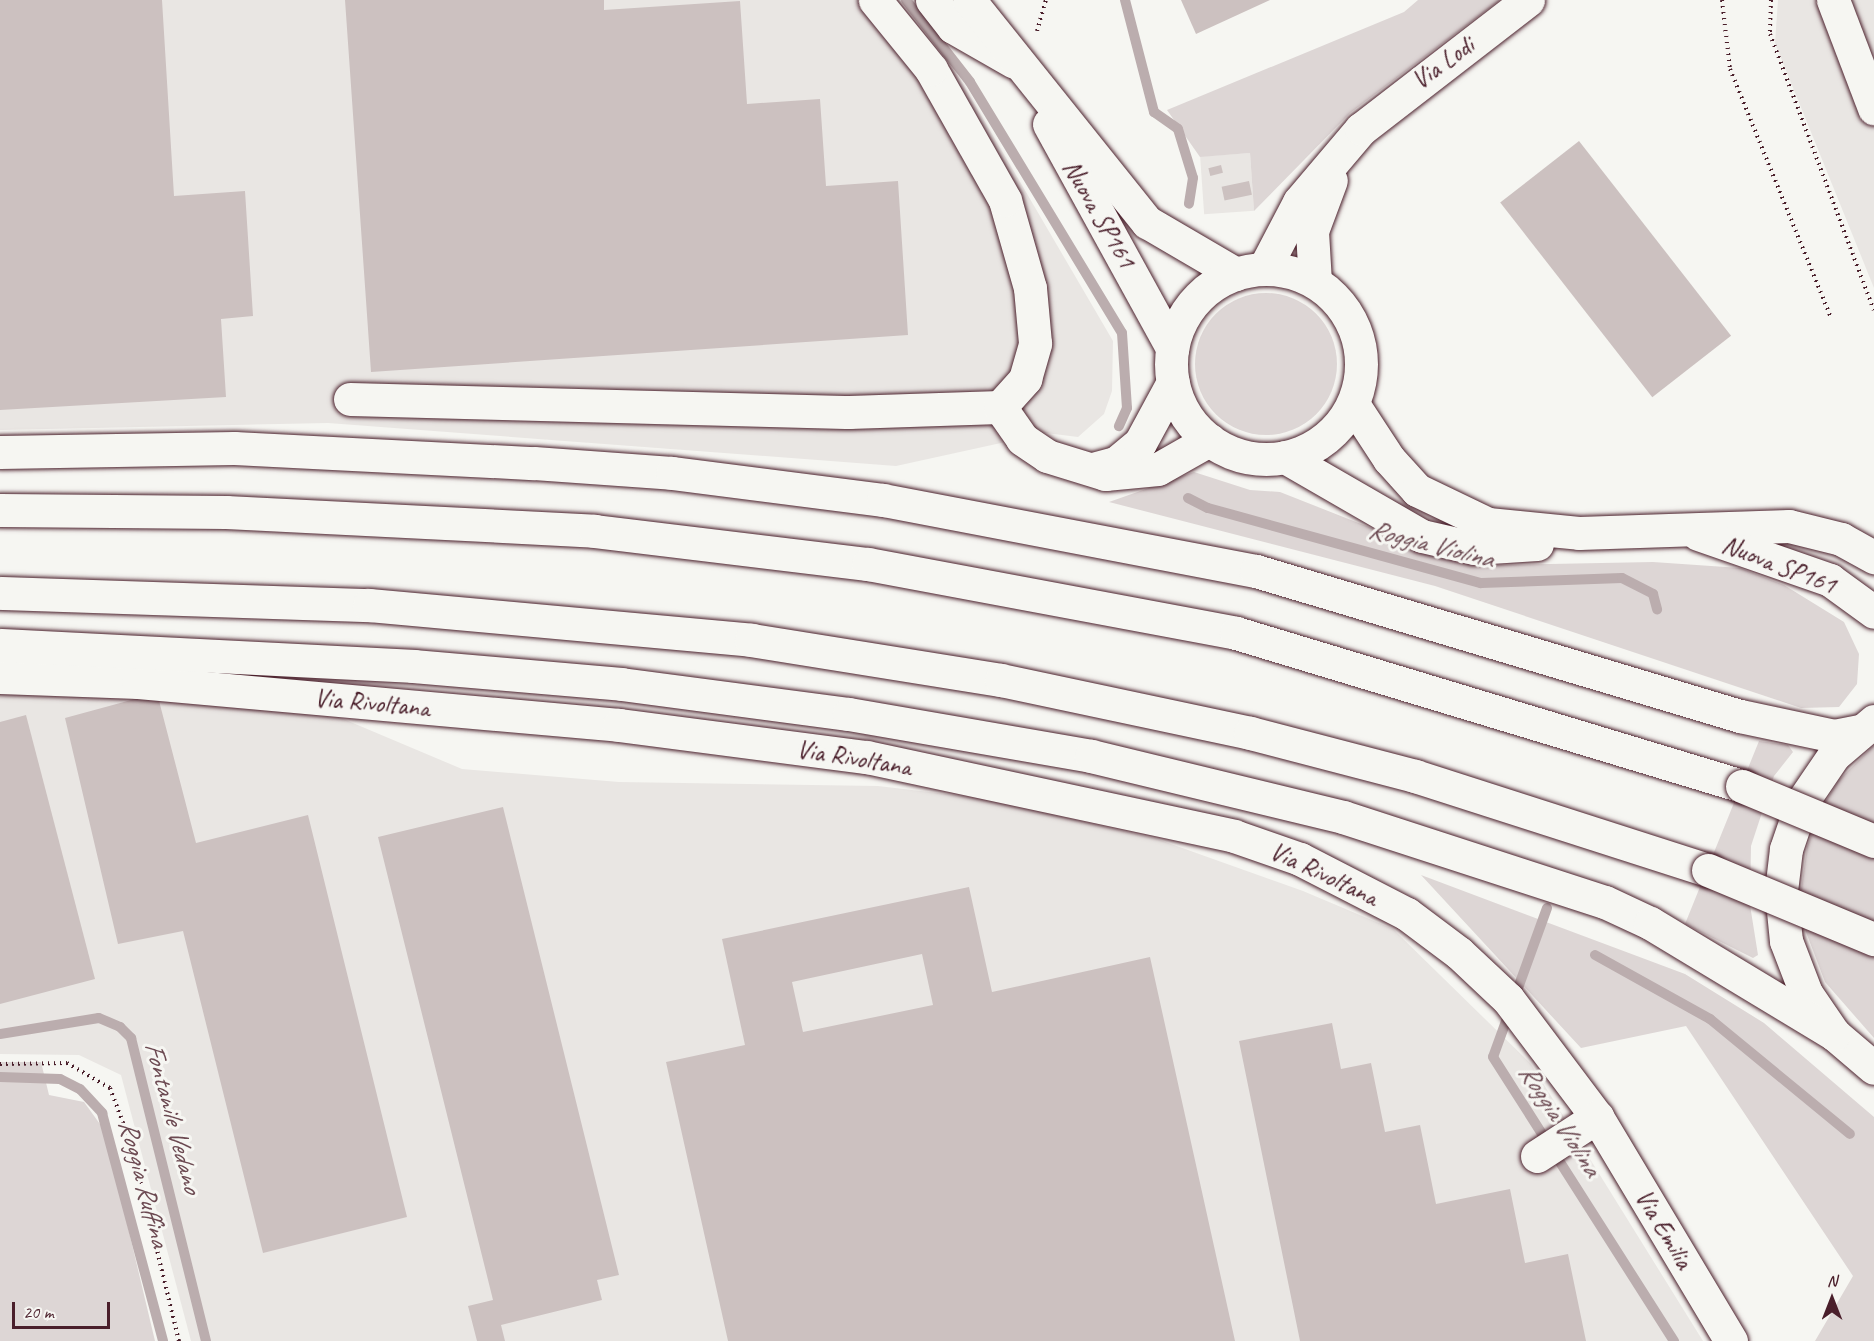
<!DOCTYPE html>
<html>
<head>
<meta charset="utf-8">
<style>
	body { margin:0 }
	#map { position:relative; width:1874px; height:1341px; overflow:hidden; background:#f6f6f2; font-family:Caveat,sans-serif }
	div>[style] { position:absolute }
	.built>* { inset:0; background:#e9e6e3; transform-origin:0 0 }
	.green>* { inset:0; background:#ddd6d5 }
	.round { border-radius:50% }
	.stream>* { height:10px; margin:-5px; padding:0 5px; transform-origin:5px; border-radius:5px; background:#bbadae }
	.building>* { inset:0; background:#ccc1c0; transform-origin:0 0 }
	.path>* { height:4px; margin-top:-2px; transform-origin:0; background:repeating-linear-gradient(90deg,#4a1f2b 0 1.5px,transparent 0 6px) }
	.roads { filter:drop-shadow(0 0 2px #4a1f2b) drop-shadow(0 0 2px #4a1f2b) }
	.minor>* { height:33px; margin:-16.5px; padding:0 16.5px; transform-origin:16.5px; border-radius:16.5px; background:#f6f6f2 }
	.major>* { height:33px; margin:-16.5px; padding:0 16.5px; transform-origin:16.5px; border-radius:16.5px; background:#f6f6f2 }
	.major>.ring { margin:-16.5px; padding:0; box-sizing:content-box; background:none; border:33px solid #f6f6f2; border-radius:50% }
	.highway>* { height:33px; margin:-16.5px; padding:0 16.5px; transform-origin:16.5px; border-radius:16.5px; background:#f6f6f2 }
	.bridges { filter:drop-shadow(0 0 2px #4a1f2b) drop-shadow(0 0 2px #4a1f2b) }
	.highway-bridge>* { height:33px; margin:-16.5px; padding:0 16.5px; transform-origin:16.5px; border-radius:16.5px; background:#f6f6f2 }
	span { translate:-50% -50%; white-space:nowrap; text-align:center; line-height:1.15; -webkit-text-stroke:6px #f6f6f2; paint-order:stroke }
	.street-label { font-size:26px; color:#4a1f2b }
	.water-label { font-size:27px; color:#6c4a52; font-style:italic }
	.north { position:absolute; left:1802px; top:1269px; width:60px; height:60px; -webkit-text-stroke:4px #f6f6f2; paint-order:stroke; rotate:0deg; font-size:16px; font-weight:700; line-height:24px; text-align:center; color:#4a1f2b }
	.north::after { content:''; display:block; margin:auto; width:21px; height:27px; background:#4a1f2b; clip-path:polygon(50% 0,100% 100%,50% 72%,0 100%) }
	.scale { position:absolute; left:12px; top:1302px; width:98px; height:27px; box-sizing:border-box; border:3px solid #4a1f2b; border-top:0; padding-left:8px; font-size:18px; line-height:21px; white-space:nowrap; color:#4a1f2b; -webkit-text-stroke:4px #f6f6f2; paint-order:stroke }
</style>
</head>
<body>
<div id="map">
	<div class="built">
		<div style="clip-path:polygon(0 0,901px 0,950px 62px,1113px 341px,1112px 391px,1104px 414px,1078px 437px,1046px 433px,896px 466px,328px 423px,0 430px)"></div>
		<div style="clip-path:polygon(1778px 0,1874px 0,1874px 288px,1775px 43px)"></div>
		<div style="left:1250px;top:153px;width:58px;height:50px;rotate:86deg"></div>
		<div style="clip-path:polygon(0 686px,315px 707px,462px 769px,619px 782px,878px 786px,988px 799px,1157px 839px,1303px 891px,1393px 929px,1531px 1064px,1703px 1341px,191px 1341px,121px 1075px,79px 1055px,0 1054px)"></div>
	</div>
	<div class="green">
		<div style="clip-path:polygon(1418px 0,1500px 0,1350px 113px,1254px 211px,1250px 153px,1200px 157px,1167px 110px,1404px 12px)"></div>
		<div class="round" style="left:1195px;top:293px;width:142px;height:142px"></div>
		<div style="clip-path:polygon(1194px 472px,1250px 490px,1280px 492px,1427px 550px,1494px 565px,1653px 562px,1740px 568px,1784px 585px,1844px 622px,1859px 654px,1857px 684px,1839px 707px,1801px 708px,1435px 586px,1109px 502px)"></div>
		<div style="clip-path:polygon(1759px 741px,1788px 745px,1793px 752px,1774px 776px,1751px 846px,1750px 905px,1758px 955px,1753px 958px,1685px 924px)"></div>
		<div style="clip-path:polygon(1874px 745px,1874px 1038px,1825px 982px,1806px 932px,1801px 890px,1807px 847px,1822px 807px,1839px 780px)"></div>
		<div style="clip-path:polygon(1421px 875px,1685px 974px,1764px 1023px,1874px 1117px,1874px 1341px,1815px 1341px,1853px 1276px,1686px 1026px,1581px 1048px)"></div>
		<div style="clip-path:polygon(0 1062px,41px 1062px,49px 1095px,84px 1102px,105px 1131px,155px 1341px,0 1341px)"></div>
	</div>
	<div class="stream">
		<div style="left:906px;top:0;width:104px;rotate:52deg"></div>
		<div style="left:970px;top:82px;width:293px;rotate:58.8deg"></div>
		<div style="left:1122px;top:333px;width:75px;rotate:86.2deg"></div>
		<div style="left:1127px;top:408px;width:20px;rotate:114deg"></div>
		<div style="left:1125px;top:0;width:116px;rotate:75.5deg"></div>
		<div style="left:1154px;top:112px;width:29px;rotate:35deg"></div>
		<div style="left:1178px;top:129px;width:51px;rotate:73deg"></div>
		<div style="left:1193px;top:178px;width:26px;rotate:99deg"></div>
		<div style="left:1188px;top:498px;width:22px;rotate:27deg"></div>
		<div style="left:1208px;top:508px;width:283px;rotate:15.4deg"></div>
		<div style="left:1481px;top:583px;width:141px;rotate:-2deg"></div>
		<div style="left:1622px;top:578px;width:35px;rotate:27deg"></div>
		<div style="left:1653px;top:594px;width:16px;rotate:75deg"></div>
		<div style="left:1547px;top:908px;width:158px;rotate:109.9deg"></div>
		<div style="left:1493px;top:1057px;width:337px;rotate:57.5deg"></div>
		<div style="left:1595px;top:955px;width:132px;rotate:29.1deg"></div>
		<div style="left:1710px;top:1019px;width:181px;rotate:39.4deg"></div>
		<div style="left:0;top:1034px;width:100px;rotate:-9.2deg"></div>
		<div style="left:99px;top:1018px;width:23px;rotate:23deg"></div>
		<div style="left:120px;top:1027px;width:16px;rotate:45deg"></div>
		<div style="left:131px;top:1038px;width:312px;rotate:76.1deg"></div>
		<div style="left:0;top:1077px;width:60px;rotate:1.9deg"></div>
		<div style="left:60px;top:1079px;width:22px;rotate:27deg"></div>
		<div style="left:80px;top:1089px;width:33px;rotate:47deg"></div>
		<div style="left:102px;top:1113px;width:236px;rotate:75deg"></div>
	</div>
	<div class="building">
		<div style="clip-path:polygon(0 0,162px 0,174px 196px,245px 191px,253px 316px,221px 319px,226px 397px,0 410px)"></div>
		<div style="clip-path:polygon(345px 0,604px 0,604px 10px,740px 1px,747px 104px,820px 99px,826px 186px,898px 181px,908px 335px,371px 372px)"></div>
		<div style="clip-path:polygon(1181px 0,1270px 0,1196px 34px)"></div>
		<div style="left:1579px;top:141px;width:247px;height:100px;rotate:52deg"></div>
		<div style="left:1221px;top:165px;width:8px;height:13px;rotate:76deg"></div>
		<div style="left:1249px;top:181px;width:14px;height:28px;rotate:78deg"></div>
		<div style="clip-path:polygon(157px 693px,196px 843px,308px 815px,407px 1217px,263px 1253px,183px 931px,118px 944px,65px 718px)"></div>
		<div style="clip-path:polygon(26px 715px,95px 979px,0 1004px,0 722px)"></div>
		<div style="clip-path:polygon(503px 807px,619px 1275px,597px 1280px,602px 1300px,501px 1325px,505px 1341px,477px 1341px,468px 1306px,493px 1300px,378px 837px)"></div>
		<div style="clip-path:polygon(evenodd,969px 887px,992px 992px,1150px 957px,1235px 1341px,728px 1341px,666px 1062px,745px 1045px,722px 939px,969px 887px,922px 954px,933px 1005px,803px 1032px,792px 982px,922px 954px)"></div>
		<div style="clip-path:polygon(1332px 1023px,1341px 1069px,1371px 1063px,1385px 1132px,1420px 1125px,1436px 1204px,1510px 1189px,1525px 1263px,1568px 1254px,1586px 1341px,1300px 1341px,1239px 1041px)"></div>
	</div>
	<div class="path">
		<div style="left:1722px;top:0;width:69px;rotate:83.4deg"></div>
		<div style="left:1730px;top:69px;width:269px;rotate:67.9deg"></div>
		<div style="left:1771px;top:0;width:34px;rotate:92deg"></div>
		<div style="left:1770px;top:34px;width:295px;rotate:69.4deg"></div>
		<div style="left:1037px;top:31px;width:32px;rotate:-74deg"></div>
		<div style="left:0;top:1064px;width:67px;rotate:-0.9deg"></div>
		<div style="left:67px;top:1063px;width:50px;rotate:30.2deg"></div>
		<div style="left:110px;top:1088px;width:63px;rotate:69.6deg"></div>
		<div style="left:132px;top:1147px;width:200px;rotate:76.4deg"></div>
	</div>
	<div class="roads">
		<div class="minor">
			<div style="left:932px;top:0;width:34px;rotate:52deg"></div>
			<div style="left:953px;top:27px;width:70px;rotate:29.8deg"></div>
			<div style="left:1833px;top:0;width:116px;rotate:69.2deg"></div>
			<div style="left:1264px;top:269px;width:76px;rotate:-62.4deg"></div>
			<div style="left:1299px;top:202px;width:96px;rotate:-49.7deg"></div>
			<div style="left:1361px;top:129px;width:211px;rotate:-37.7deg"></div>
			<div style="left:1315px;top:282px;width:51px;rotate:-93.4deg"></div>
			<div style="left:1312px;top:231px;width:54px;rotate:-69.6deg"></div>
			<div style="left:350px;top:399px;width:499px;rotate:1.5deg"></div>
			<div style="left:849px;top:412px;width:151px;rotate:-1.9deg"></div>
			<div style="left:1000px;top:407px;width:38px;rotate:-48deg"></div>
			<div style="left:1025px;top:379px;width:37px;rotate:-74deg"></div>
			<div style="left:1035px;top:343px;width:55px;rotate:-95.2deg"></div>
			<div style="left:1030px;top:288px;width:91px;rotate:-105.9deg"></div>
			<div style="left:1005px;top:200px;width:150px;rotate:-119.5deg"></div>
			<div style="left:931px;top:69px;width:89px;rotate:-129.1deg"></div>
			<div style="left:1000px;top:407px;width:39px;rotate:55deg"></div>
			<div style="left:1022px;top:439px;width:30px;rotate:34deg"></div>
			<div style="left:1047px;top:456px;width:61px;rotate:17.2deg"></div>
			<div style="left:1105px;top:474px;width:53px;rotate:-5.4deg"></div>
			<div style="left:1158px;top:469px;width:59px;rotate:-29.6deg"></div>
			<div style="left:1093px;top:469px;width:24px;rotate:-15deg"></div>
			<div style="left:1116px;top:463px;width:31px;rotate:-40deg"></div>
			<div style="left:1140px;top:443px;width:69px;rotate:-61.6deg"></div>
			<div style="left:0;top:677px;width:138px;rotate:2.1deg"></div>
			<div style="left:138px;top:682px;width:483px;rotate:5.1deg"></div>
			<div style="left:619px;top:725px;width:250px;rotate:7.4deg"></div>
			<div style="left:867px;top:757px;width:375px;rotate:12.1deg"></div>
			<div style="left:1234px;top:836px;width:70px;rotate:19.2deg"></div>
			<div style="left:1300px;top:859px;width:120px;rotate:27.2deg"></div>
			<div style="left:1407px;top:914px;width:65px;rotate:36.9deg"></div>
			<div style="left:1459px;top:953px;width:67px;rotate:43.2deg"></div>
			<div style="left:1508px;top:999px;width:148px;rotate:53deg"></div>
			<div style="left:1597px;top:1117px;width:261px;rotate:59.1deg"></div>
			<div style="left:1537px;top:1156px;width:72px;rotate:-33deg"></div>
		</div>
		<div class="major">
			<div style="left:969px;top:0;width:285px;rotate:51.3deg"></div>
			<div style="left:1147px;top:222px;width:103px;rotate:30.3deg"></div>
			<div style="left:1049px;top:124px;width:256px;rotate:61.2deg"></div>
			<div class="ring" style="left:1171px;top:269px;width:157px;height:157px"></div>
			<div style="left:1353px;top:404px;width:66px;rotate:56.8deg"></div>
			<div style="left:1389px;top:459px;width:42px;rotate:47.9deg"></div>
			<div style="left:1417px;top:490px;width:79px;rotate:25.6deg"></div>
			<div style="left:1488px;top:524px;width:91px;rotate:5.6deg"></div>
			<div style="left:1579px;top:533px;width:210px;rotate:-1.9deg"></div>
			<div style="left:1789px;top:526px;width:54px;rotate:14deg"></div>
			<div style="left:1841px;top:539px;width:38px;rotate:29deg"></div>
			<div style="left:1285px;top:457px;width:158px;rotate:30deg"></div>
			<div style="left:1422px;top:536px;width:53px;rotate:13deg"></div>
			<div style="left:1474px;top:548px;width:63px;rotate:-3.6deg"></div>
			<div style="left:1698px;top:534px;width:140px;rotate:19.2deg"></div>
			<div style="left:1830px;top:580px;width:54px;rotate:36deg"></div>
			<div style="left:1874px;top:721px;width:52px;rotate:139.6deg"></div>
			<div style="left:1834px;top:755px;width:57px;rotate:124.2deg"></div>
			<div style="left:1802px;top:802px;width:50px;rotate:108.8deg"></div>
			<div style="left:1786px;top:849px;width:42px;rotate:96.8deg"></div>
			<div style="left:1781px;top:891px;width:50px;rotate:84.3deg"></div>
			<div style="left:1786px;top:941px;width:56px;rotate:69deg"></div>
			<div style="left:1806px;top:993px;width:50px;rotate:55.7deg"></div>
			<div style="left:1834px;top:1034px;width:52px;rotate:40.4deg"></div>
		</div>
		<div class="highway">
			<div style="left:0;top:452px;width:234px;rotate:-1deg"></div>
			<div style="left:234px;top:448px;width:300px;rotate:2.9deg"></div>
			<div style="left:534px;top:463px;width:138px;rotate:4.1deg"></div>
			<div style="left:672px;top:473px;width:213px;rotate:7.3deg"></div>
			<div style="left:883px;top:500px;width:380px;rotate:10.8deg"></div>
			<div style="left:1256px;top:571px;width:505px;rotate:16.68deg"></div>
			<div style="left:1740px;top:716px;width:96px;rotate:12deg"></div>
			<div style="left:1834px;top:736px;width:26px;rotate:-11deg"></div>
			<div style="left:0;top:510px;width:226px;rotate:0.5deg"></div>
			<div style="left:226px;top:512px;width:369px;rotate:2.9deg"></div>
			<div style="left:595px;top:531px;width:275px;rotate:6.9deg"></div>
			<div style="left:868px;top:564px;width:374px;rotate:10.6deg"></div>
			<div style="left:1236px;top:633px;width:529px;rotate:16.82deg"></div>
			<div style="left:0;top:593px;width:369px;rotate:1.9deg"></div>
			<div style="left:369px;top:605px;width:384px;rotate:5.2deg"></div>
			<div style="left:751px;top:640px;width:253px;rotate:9.1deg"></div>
			<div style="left:1001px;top:680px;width:255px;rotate:12deg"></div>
			<div style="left:1250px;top:733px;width:171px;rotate:14.6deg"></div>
			<div style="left:1415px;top:776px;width:308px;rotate:17.8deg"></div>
			<div style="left:0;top:645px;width:414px;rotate:2.9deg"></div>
			<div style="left:413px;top:666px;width:209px;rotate:4.9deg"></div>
			<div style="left:621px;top:684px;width:230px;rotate:7.5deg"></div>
			<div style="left:849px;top:714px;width:246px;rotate:9.8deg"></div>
			<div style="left:1091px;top:756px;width:259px;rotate:13.6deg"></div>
			<div style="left:1343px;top:817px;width:275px;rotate:18deg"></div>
			<div style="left:1605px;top:902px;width:50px;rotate:25deg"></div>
			<div style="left:1650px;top:923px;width:215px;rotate:31.1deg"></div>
		</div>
	</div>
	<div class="bridges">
		<div class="highway-bridge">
			<div style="left:1742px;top:786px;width:143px;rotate:22.6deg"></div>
			<div style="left:1708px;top:870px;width:180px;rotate:22.6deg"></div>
		</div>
	</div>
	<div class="street-label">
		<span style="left:1443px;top:63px;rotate:-36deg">Via Lodi</span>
		<span style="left:1099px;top:214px;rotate:60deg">Nuova SP161</span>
		<span style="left:1779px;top:565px;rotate:21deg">Nuova SP161</span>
		<span style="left:372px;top:703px;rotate:5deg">Via Rivoltana</span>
		<span style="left:854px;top:758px;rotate:9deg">Via Rivoltana</span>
		<span style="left:1324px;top:874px;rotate:25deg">Via Rivoltana</span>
		<span style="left:1664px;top:1229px;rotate:59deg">Via Emilia</span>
	</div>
	<div class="water-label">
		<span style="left:1431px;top:544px;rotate:14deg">Roggia Violina</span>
		<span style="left:173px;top:1117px;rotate:75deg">Fontanile Vedano</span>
		<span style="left:1560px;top:1120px;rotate:57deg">Roggia Violina</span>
		<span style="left:144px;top:1183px;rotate:75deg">Roggia Ruffina</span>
	</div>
	<div class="north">N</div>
	<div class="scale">20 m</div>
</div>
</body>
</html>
